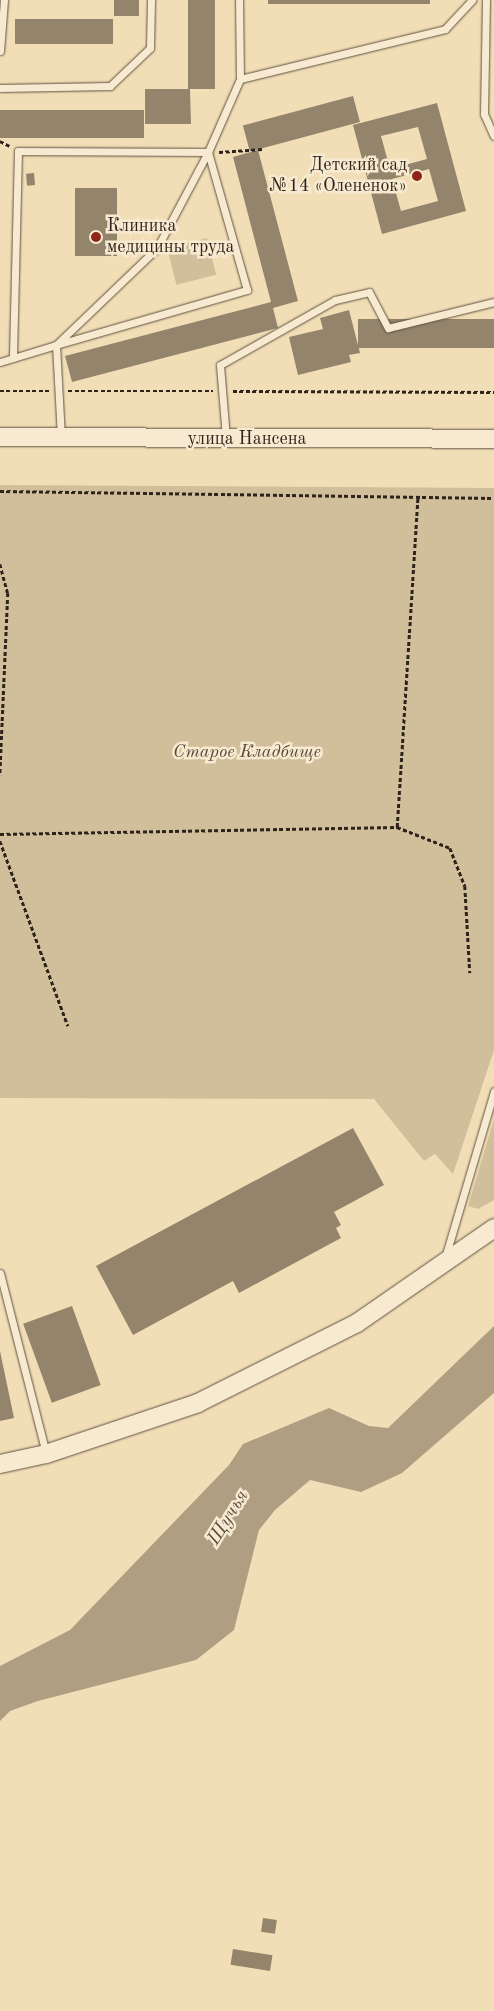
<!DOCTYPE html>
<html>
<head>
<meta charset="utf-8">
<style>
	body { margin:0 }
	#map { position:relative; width:494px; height:2011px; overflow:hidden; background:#f2deb6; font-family:"Old Standard TT",serif }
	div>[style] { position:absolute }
	.green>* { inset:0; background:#d1be9b; transform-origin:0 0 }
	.water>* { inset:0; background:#af9e81 }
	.building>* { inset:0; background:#93846b; transform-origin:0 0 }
	.path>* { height:2.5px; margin-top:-1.25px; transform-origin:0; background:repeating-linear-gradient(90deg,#2d231a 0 4px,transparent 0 6.5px) }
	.roads { filter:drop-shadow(0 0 1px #5e5241) drop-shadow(0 0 1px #5e5241) }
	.service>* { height:7px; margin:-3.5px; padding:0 3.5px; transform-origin:3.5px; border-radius:3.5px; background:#f7ead0 }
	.tertiary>* { height:18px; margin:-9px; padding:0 9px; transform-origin:9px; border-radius:9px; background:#f7ead0 }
	.dots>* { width:14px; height:14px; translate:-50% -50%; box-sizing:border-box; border:2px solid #f7ead0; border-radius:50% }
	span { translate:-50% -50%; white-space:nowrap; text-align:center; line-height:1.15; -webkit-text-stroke:5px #f7ead0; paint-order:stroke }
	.poi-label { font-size:18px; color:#2d231a }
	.right { translate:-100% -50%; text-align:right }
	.left { translate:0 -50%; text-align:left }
	.street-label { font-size:18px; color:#2d231a }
	.park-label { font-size:18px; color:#564a3a; font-style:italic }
	.water-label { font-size:19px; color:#5a4e3e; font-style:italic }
</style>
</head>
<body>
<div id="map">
	<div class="green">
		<div style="left:207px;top:238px;width:38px;height:41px;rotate:76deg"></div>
		<div style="clip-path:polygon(0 485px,494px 488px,494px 1050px,453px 1174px,435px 1154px,424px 1161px,374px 1099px,0 1098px)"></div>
		<div style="clip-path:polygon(494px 1119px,494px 1200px,478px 1209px,468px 1206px)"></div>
	</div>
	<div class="water">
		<div style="clip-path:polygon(494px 1326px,494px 1393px,402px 1473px,361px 1492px,310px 1480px,275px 1510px,259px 1530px,234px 1630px,196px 1660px,38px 1701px,10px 1711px,0 1721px,0 1666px,70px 1630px,229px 1465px,243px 1444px,329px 1408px,369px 1426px,388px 1428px)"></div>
	</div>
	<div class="building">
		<div style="left:114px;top:0;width:25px;height:16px"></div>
		<div style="clip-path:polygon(188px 0,215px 0,215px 89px,190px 89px,191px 124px,145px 124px,145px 89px,188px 89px)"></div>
		<div style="left:268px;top:0;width:162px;height:4px"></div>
		<div style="left:15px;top:19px;width:98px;height:25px"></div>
		<div style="left:353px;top:96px;width:27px;height:114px;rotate:75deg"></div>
		<div style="clip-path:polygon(evenodd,437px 103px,466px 211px,382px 234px,353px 125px,437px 103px,418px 127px,427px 159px,390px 169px,381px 136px,418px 127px,437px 103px,429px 169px,438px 201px,401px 211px,392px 179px,429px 169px)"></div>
		<div style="left:0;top:110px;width:144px;height:28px"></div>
		<div style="clip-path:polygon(258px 150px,298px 301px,273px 308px,278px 328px,72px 382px,65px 356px,271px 302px,233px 157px)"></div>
		<div style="left:34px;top:173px;width:12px;height:8px;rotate:85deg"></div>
		<div style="left:117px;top:188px;width:68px;height:42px;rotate:90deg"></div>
		<div style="clip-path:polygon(349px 310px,360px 353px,349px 355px,351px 362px,298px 375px,289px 337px,323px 329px,320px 318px)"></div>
		<div style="left:494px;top:319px;width:29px;height:136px;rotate:90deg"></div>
		<div style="clip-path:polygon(353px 1128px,384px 1185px,334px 1212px,341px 1225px,336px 1228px,341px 1238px,239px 1293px,233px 1281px,133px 1335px,96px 1266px)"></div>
		<div style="left:72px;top:1306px;width:84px;height:52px;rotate:70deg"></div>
		<div style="clip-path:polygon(0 1351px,14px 1418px,0 1421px)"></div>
		<div style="left:263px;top:1918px;width:14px;height:14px;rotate:8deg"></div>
		<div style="left:233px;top:1949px;width:40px;height:16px;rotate:9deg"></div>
	</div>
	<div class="path">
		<div style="left:0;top:141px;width:11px;rotate:27deg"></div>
		<div style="left:219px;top:152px;width:44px;rotate:-3.9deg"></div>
		<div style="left:0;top:391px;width:50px"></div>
		<div style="left:68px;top:391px;width:145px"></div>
		<div style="left:233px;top:391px;width:261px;rotate:0.2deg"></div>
		<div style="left:0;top:491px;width:494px;rotate:0.8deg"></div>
		<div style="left:0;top:564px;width:30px;rotate:75deg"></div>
		<div style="left:8px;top:593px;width:182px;rotate:92.5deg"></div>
		<div style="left:397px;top:827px;width:331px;rotate:-86.4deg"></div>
		<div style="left:0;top:834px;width:397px;rotate:-1deg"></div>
		<div style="left:397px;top:827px;width:57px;rotate:21.6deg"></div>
		<div style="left:450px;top:848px;width:41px;rotate:68.5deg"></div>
		<div style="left:465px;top:886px;width:87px;rotate:86.7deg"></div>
		<div style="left:0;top:841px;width:197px;rotate:69.8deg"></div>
	</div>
	<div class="roads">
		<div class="service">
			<div style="left:486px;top:0;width:114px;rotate:91deg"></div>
			<div style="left:484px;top:114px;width:24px;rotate:66deg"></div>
			<div style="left:0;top:51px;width:51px;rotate:-85.5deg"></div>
			<div style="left:240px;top:79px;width:211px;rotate:-13.7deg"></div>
			<div style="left:445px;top:29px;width:40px;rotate:-47deg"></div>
			<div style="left:0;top:88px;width:110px;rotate:-1deg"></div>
			<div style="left:110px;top:86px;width:55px;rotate:-43.5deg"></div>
			<div style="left:150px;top:48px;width:48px;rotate:-88.8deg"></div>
			<div style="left:0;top:362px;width:59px;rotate:-16.9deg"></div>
			<div style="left:56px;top:345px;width:140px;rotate:-43.8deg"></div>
			<div style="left:157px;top:248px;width:109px;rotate:-62deg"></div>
			<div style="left:208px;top:152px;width:190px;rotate:-179.7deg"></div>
			<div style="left:18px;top:151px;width:207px;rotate:91.4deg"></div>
			<div style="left:61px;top:437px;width:92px;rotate:-93.1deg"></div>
			<div style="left:56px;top:345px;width:199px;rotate:-16.1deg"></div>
			<div style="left:247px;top:290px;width:143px;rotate:-105.8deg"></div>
			<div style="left:208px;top:152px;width:80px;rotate:-66.3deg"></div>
			<div style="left:240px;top:79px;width:79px;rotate:-90.7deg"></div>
			<div style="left:226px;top:438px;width:73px;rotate:-94.7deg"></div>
			<div style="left:220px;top:365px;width:132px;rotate:-29.5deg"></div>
			<div style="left:335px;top:300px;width:35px;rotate:-13deg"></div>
			<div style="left:369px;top:292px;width:41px;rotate:62.2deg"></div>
			<div style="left:388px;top:328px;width:109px;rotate:-13.8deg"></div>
			<div style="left:445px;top:1258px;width:174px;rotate:-73.6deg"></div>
			<div style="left:0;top:1273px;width:187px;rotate:75.7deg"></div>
		</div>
		<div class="tertiary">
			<div style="left:0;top:437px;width:494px;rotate:0.2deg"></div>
			<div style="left:0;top:1464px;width:47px;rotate:-12.3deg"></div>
			<div style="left:46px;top:1454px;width:160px;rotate:-18.5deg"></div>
			<div style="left:198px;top:1403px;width:178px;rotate:-26.7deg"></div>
			<div style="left:357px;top:1323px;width:167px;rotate:-34.7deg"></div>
		</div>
	</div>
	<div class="dots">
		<div style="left:417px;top:176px;background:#8f2418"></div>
		<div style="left:96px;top:237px;background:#8f2418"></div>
	</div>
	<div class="poi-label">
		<span class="right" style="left:407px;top:176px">Детский сад<br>№14 «Олененок»</span>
		<span class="left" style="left:107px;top:237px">Клиника<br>медицины труда</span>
	</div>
	<div class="street-label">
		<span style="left:247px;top:439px">улица Нансена</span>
	</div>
	<div class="park-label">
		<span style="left:247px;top:752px">Старое Кладбище</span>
	</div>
	<div class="water-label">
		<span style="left:229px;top:1518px;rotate:-58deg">Щучья</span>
	</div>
</div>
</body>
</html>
